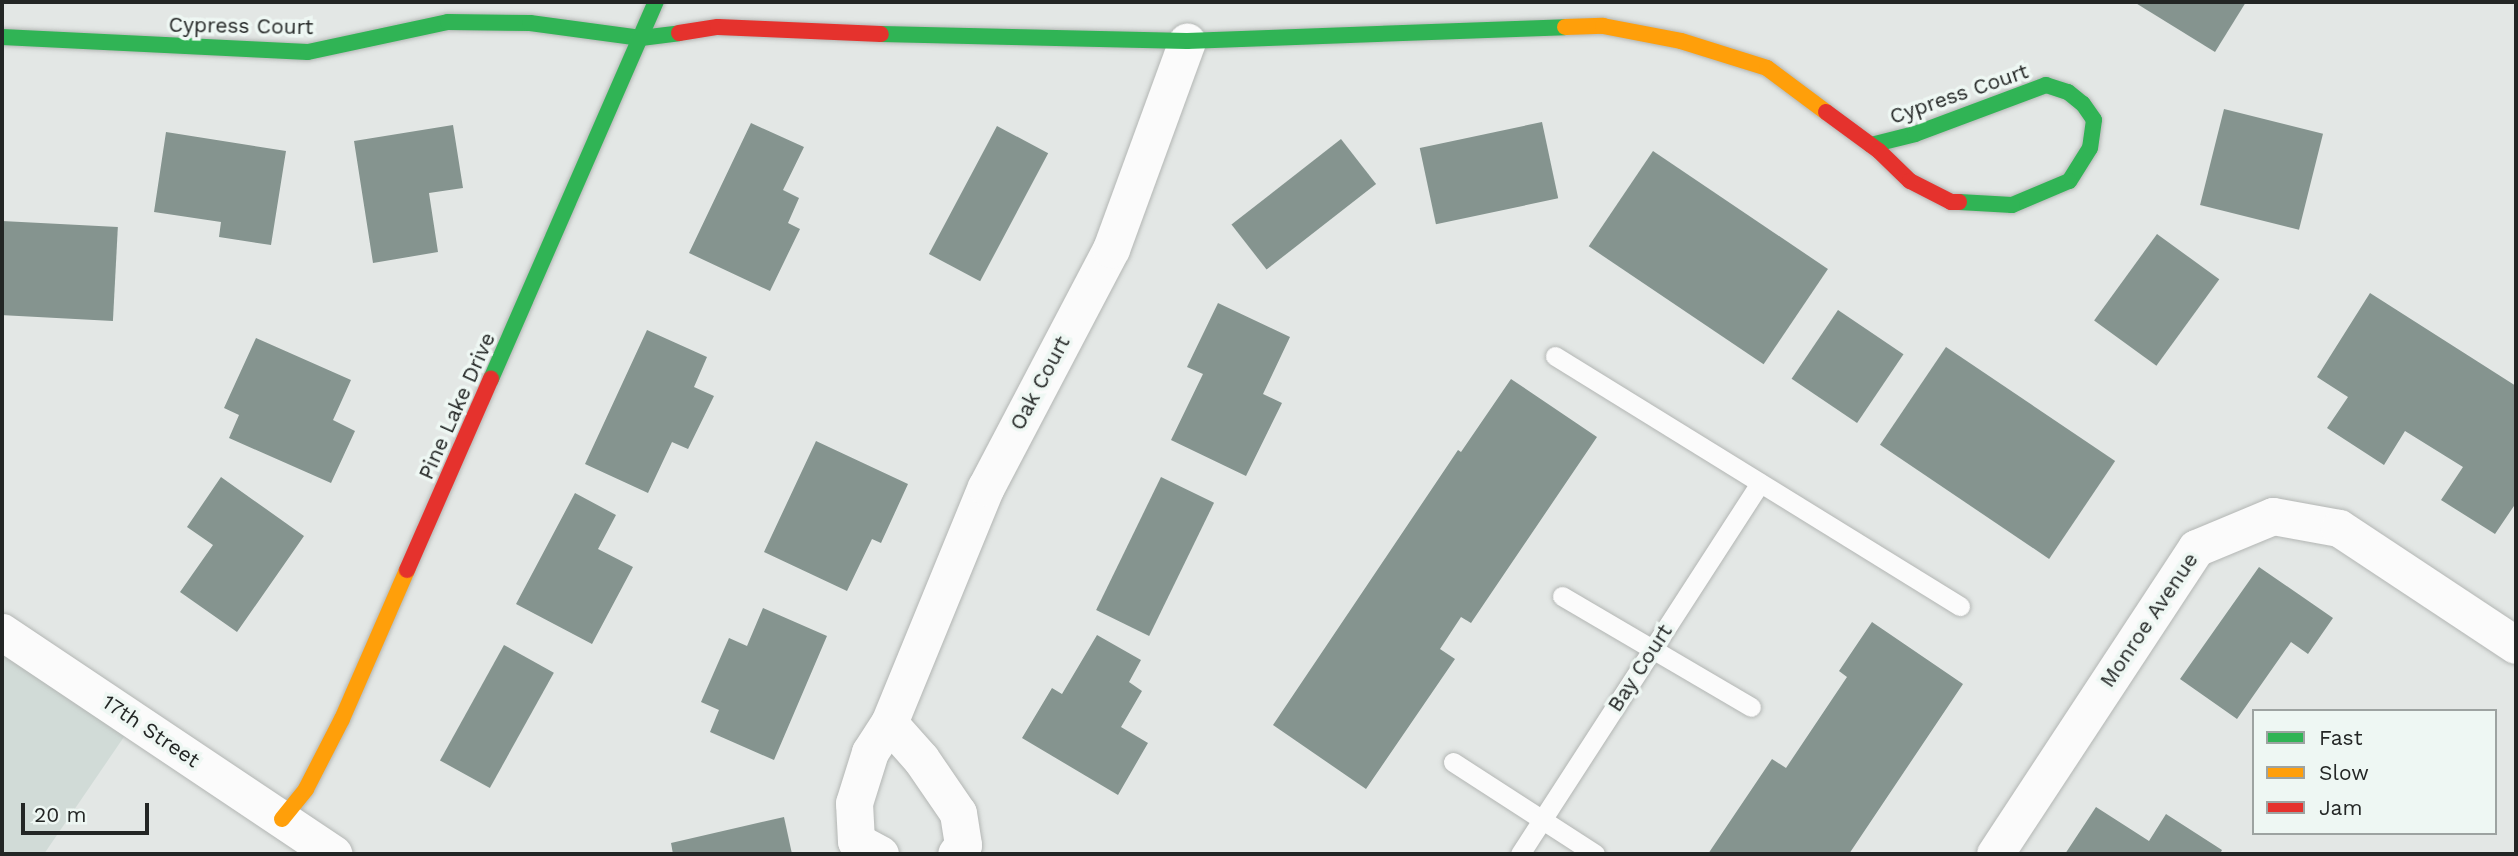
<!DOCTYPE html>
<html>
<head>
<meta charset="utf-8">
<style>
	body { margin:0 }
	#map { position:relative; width:2518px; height:856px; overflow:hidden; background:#e3e7e5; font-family:"Work Sans",sans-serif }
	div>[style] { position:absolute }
	.built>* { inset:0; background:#d1dbd7 }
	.building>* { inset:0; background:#85948f; transform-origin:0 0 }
	.roads { filter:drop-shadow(0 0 2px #b3b6b4) drop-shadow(0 0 2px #b3b6b4) }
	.lane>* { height:19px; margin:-9.5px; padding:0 9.5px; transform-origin:9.5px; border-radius:9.5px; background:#fbfbfb }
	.street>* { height:37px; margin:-18.5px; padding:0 18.5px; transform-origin:18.5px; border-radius:18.5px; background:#fbfbfb }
	.fast>* { height:16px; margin:-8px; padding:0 8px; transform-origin:8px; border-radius:8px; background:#30b455 }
	.slow>* { height:16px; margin:-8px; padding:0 8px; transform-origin:8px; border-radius:8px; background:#ff9f0a }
	.jam>* { height:16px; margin:-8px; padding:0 8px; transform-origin:8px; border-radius:8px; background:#e5322d }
	span { translate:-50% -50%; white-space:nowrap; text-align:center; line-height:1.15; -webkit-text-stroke:7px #eef7f3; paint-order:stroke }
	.street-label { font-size:21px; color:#232625 }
	.frame { position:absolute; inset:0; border:4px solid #232625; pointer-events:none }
	.legend { position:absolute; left:2252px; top:709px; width:245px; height:126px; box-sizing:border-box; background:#eef7f3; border:2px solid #9da3a1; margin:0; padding:9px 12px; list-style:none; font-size:21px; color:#232625 }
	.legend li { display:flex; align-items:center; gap:14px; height:35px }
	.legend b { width:35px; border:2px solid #9da3a1 }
	.scale { position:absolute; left:21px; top:803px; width:128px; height:32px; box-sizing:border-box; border:4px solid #232625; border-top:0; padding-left:9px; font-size:21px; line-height:24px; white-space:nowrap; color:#232625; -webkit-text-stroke:5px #eef7f3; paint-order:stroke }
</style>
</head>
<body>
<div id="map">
	<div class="built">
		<div style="clip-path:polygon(2px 642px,130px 728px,44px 854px,2px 854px)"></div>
	</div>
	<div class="building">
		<div style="clip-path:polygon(2134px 2px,2246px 2px,2215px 52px)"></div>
		<div style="left:2224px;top:109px;width:102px;height:99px;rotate:14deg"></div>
		<div style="left:1542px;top:122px;width:78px;height:125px;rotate:78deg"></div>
		<div style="clip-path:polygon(751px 123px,804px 147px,783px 190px,799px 198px,788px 223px,800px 229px,770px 291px,689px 253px)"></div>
		<div style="clip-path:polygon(453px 125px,463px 188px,429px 193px,438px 252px,373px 263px,354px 141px)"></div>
		<div style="left:997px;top:126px;width:58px;height:145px;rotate:28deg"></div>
		<div style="clip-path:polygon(166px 132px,286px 151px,271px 245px,219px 237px,221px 222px,154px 212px)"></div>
		<div style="left:1341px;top:139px;width:57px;height:139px;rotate:52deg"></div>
		<div style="left:1653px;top:151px;width:211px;height:115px;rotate:34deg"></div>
		<div style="left:2px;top:221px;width:116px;height:94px;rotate:3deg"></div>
		<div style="left:2157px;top:234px;width:77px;height:107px;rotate:36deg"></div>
		<div style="clip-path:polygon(2370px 293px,2516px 386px,2516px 503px,2495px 534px,2441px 500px,2463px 467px,2405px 431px,2384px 465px,2327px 428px,2348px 397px,2317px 377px)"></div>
		<div style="clip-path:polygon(1218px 303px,1290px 337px,1263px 394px,1282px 403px,1246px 476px,1171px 440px,1203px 374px,1187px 367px)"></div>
		<div style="left:1838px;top:310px;width:79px;height:83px;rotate:34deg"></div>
		<div style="clip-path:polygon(647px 330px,707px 357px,694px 387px,714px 396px,688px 449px,672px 442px,648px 493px,585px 464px)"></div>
		<div style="clip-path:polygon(256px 338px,351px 380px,333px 420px,355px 431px,331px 483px,229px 438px,239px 415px,224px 408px)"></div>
		<div style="left:1946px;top:347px;width:204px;height:118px;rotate:34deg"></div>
		<div style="clip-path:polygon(1511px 379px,1597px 437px,1471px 623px,1461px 617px,1440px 649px,1455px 659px,1366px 789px,1273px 725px,1458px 450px,1461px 452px)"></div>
		<div style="clip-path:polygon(816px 441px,908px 484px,881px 543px,872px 539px,847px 591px,764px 552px)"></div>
		<div style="clip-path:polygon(221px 477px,304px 536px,237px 632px,180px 592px,213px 545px,187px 527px)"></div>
		<div style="left:1161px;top:477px;width:59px;height:148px;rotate:26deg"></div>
		<div style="clip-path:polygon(575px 493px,616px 515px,598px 549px,633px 567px,592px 644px,516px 604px)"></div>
		<div style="clip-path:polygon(2259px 567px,2333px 618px,2308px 654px,2291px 642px,2237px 719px,2180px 679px)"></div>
		<div style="clip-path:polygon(763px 608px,827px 636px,774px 760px,710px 732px,719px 710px,701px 702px,729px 638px,747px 646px)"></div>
		<div style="clip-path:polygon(1872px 622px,1963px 684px,1849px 854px,1708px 854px,1772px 759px,1786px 768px,1847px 677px,1839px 671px)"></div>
		<div style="clip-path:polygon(1097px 635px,1141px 660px,1129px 682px,1142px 691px,1121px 727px,1148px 743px,1118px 795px,1022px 738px,1052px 688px,1062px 694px)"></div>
		<div style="left:504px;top:645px;width:57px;height:132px;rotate:29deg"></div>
		<div style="clip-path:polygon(2096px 807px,2149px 841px,2166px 814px,2222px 850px,2220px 854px,2065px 854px)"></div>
		<div style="clip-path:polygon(784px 817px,792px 854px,673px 854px,671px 843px)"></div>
	</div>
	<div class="roads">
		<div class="lane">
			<div style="left:1555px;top:356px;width:476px;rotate:31.7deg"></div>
			<div style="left:1562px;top:596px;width:219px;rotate:30.4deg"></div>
			<div style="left:1453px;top:762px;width:169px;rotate:32.9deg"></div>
			<div style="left:1520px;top:854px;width:442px;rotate:-57.1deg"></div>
		</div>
		<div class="street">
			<div style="left:2px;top:632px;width:399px;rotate:33.8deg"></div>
			<div style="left:889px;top:723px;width:48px;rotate:48.4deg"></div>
			<div style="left:921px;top:759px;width:65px;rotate:55.6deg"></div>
			<div style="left:958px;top:813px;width:32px;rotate:81deg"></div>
			<div style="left:963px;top:845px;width:11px;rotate:128deg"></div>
			<div style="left:880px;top:854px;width:27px;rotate:-152deg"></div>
			<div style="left:856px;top:841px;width:38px;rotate:-93deg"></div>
			<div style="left:854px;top:803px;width:53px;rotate:-72.6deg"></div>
			<div style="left:870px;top:752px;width:35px;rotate:-57deg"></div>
			<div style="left:889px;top:723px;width:255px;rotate:-67.7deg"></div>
			<div style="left:986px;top:487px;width:269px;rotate:-62.3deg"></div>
			<div style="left:1111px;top:249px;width:221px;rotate:-69.9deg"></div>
			<div style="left:1995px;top:854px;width:366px;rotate:-56.7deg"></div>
			<div style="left:2196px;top:548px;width:83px;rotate:-22.6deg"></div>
			<div style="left:2273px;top:516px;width:67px;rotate:10.3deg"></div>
			<div style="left:2339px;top:528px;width:212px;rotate:33.5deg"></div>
		</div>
		<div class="fast">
			<div style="left:881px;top:34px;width:306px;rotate:1.3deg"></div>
			<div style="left:1187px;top:41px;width:378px;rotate:-2.1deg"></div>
			<div style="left:2px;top:37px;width:306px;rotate:2.8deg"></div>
			<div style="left:308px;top:52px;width:143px;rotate:-12.1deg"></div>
			<div style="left:448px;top:22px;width:82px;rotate:0.7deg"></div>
			<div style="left:530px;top:23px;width:112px;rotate:7.7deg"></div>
			<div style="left:641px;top:38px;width:38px;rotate:-7deg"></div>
			<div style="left:1871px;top:145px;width:45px;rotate:-14deg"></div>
			<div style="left:1915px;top:134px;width:140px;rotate:-20.5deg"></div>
			<div style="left:2046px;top:85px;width:23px;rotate:18deg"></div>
			<div style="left:2068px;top:92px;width:19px;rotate:39deg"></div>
			<div style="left:2083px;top:104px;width:19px;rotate:55deg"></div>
			<div style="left:2094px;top:120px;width:28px;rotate:98deg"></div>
			<div style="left:2090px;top:148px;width:39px;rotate:122deg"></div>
			<div style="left:2069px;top:181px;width:62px;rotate:157.2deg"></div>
			<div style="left:2012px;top:205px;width:53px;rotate:-176.8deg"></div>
			<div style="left:491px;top:379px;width:412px;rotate:-66.4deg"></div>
		</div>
		<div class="slow">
			<div style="left:1565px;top:27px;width:38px;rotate:-2deg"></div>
			<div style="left:1603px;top:26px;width:79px;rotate:10.9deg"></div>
			<div style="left:1681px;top:41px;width:90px;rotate:17.4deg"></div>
			<div style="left:1767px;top:68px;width:74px;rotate:36.7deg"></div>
			<div style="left:282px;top:819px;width:38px;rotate:-51deg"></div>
			<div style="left:306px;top:789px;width:79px;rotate:-62.8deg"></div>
			<div style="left:342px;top:719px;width:163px;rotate:-66.4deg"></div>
		</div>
		<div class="jam">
			<div style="left:679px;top:33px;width:39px;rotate:-9deg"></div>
			<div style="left:718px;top:27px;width:163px;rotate:2.5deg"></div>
			<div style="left:1826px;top:112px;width:66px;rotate:36.3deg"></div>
			<div style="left:1879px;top:151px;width:43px;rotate:44.1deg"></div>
			<div style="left:1910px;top:181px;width:46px;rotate:27.1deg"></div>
			<div style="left:1951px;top:202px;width:8px"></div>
			<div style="left:407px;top:570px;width:209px;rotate:-66.3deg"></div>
		</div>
	</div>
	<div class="street-label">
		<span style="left:241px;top:26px;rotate:1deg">Cypress Court</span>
		<span style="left:1959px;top:94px;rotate:-19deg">Cypress Court</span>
		<span style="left:1040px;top:383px;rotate:-62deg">Oak Court</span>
		<span style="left:457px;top:406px;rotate:-66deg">Pine Lake Drive</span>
		<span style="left:2149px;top:620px;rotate:-56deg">Monroe Avenue</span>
		<span style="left:1640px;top:668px;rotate:-57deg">Bay Court</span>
		<span style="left:151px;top:731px;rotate:34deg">17th Street</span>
	</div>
	<div class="frame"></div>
	<ul class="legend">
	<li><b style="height:9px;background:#30b455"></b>Fast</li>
	<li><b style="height:9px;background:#ff9f0a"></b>Slow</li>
	<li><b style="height:9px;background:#e5322d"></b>Jam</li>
	</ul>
	<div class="scale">20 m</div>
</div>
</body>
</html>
